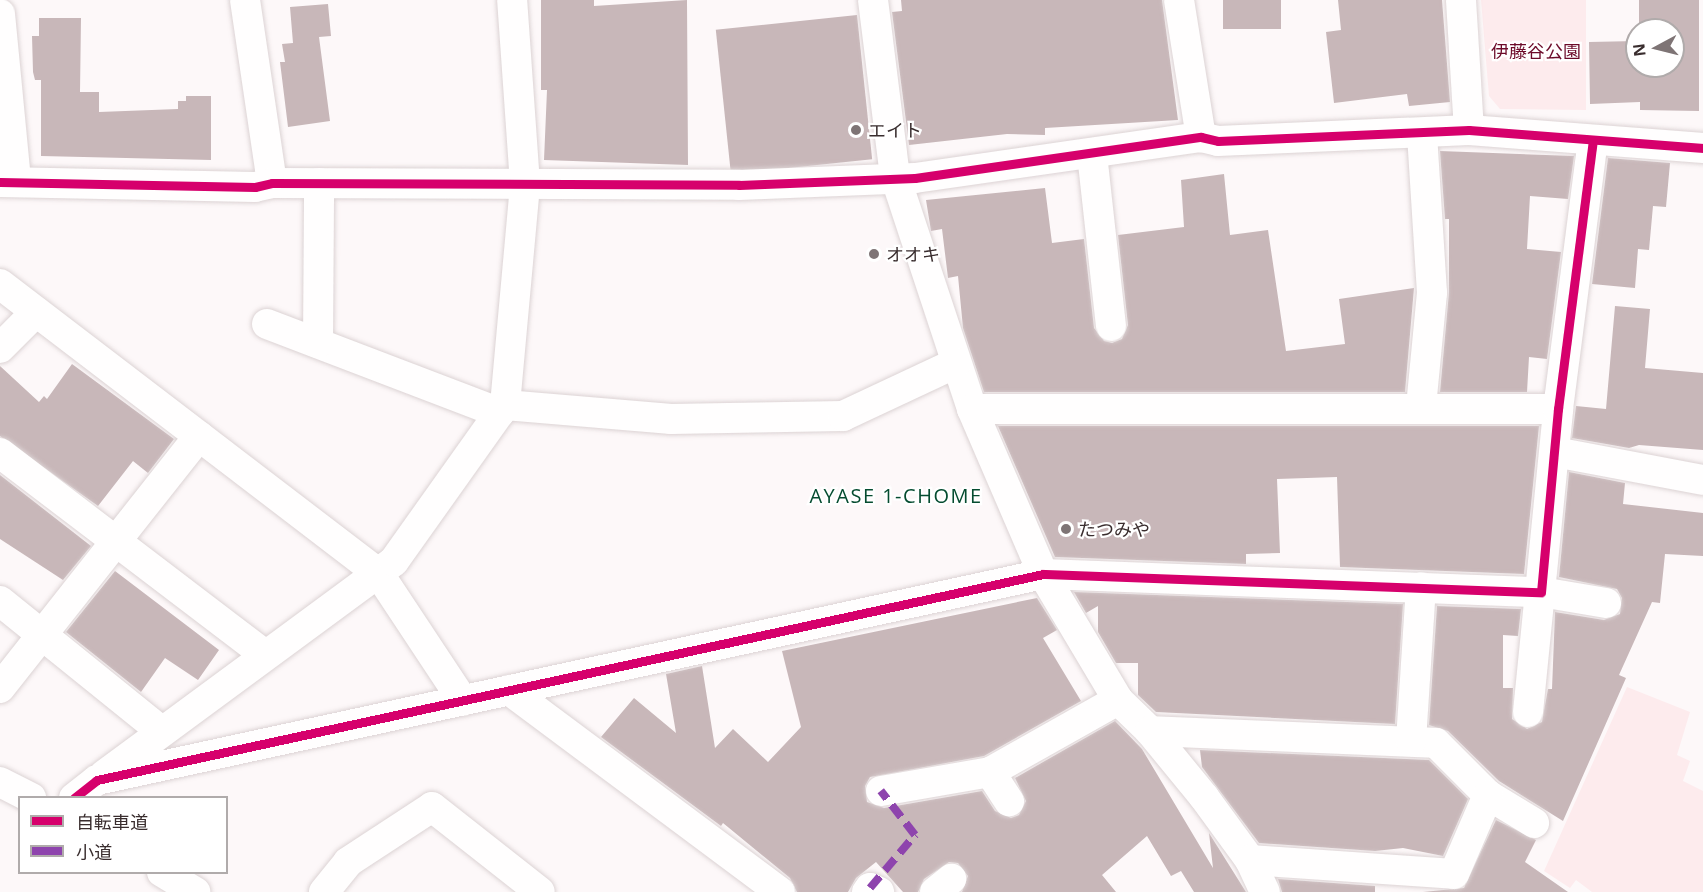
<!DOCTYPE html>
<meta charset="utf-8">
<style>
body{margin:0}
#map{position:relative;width:1703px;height:892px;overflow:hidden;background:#fdf8f9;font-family:"Open Sans","Noto Sans JP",sans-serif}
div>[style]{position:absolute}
.green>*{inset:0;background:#fdebed}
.building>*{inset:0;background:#c8b7b9;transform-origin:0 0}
.roads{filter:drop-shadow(0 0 2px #dcd3d4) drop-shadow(0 0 2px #dcd3d4)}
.minor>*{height:30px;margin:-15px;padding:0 15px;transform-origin:15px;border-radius:15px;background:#fffefe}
.quiet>*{height:8px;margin-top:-4px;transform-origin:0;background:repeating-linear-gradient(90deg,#8e44ad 0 15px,transparent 0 23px)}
.cycleway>*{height:9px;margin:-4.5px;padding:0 4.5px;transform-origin:4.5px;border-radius:4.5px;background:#d6006c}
.dots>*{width:16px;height:16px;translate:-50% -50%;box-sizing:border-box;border:3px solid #fff;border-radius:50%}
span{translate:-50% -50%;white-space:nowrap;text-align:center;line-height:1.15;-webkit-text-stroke:4.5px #fff;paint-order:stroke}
.park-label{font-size:18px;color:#6c0a29}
.poi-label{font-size:18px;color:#392d2e}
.left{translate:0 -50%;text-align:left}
.neighbourhood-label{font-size:20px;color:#054c30;letter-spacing:1.5px}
.legend{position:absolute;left:18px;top:796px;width:210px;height:78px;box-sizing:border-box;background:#fff;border:2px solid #b0abab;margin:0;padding:8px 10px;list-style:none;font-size:18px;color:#392d2e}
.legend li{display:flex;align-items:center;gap:12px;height:30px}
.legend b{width:30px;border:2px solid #b0abab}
.north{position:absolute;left:1625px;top:18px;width:60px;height:60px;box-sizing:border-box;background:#fff;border:2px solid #b0abab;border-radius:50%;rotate:263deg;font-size:16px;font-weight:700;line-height:24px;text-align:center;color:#392d2e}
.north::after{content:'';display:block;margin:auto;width:21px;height:27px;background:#7e7475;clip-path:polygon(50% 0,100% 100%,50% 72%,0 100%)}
</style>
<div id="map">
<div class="green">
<i style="clip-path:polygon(1481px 0,1586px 0,1586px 110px,1500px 109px,1489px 96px)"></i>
<i style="clip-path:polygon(1627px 687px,1690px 712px,1677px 755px,1690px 761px,1683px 781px,1703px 791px,1703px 892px,1592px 892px,1576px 880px,1570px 888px,1544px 871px)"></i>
</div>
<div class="building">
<i style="clip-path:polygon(541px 0,594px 0,594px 6px,687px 0,688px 165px,544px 160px,547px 90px,541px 90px)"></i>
<i style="clip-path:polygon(901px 0,1162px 0,1178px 120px,1045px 128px,1045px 135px,1007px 134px,909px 145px,892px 12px,902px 11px)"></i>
<i style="left:1223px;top:0;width:58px;height:29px"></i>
<i style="clip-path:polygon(1338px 0,1442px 0,1450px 102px,1409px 106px,1407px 94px,1334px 103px,1326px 32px,1341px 30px)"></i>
<i style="clip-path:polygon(1639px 0,1699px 0,1699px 111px,1640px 110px,1640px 102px,1590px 104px,1589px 42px,1637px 41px,1637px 66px,1673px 66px,1673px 30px,1639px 30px)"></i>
<i style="clip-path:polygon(328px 4px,331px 36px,319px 37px,330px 121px,288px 127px,280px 62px,285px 62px,282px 44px,293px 43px,290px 7px)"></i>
<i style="left:857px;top:15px;width:145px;height:142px;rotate:84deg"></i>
<i style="clip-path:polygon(39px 18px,81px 18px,80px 92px,99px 92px,99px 112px,178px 109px,178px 101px,186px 101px,186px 96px,211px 96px,211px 160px,41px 156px,41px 80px,35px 80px,33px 72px,32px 36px,39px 36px)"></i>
<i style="clip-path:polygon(1440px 151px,1574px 156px,1568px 199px,1530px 196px,1527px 249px,1561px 252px,1547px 359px,1529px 357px,1527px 392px,1440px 392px,1449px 292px,1449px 219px,1445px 219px)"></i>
<i style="clip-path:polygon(1608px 158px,1670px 163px,1666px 207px,1653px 206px,1649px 250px,1638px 249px,1635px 288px,1592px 284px)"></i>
<i style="clip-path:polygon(1224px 174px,1230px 235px,1268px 230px,1286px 351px,1345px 344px,1339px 299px,1414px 288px,1405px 392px,984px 392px,963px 328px,958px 276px,948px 278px,942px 229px,931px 231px,926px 200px,1045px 188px,1052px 243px,1084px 239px,1094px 328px,1104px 341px,1112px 343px,1122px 339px,1128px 325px,1118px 235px,1184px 227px,1181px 180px)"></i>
<i style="clip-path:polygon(1615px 306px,1650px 309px,1645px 368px,1703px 373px,1703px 450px,1639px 445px,1629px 448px,1572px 438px,1576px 406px,1606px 409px)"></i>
<i style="clip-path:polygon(72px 364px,174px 439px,148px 473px,133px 461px,98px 506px,0 436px,0 366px,39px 402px,44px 396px,47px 399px)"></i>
<i style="clip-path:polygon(998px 426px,1539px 426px,1524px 574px,1340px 567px,1337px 477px,1277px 479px,1280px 553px,1246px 554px,1246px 564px,1055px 557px)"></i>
<i style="clip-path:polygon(1569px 472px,1625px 483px,1623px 504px,1703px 513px,1703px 556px,1665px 554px,1660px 603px,1652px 602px,1619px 675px,1626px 678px,1563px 821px,1499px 781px,1448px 731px,1429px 725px,1437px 606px,1521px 609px,1518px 636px,1503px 635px,1503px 688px,1513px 688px,1512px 719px,1527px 729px,1542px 722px,1548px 689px,1552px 689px,1555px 612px,1604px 620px,1620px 614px,1622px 598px,1617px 589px,1559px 577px)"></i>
<i style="clip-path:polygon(0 475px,91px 546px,63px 580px,0 539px)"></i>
<i style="clip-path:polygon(115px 571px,219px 650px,198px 680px,165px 658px,141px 692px,66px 632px)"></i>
<i style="clip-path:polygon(1074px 592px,1403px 604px,1395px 724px,1156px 712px,1138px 695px,1138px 663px,1116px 663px,1098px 632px,1098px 606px,1086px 613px)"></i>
<i style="clip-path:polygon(1037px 598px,1057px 630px,1043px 638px,1081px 701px,984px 756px,870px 777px,865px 786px,867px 802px,884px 808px,982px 791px,995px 811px,1011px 818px,1019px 815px,1026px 801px,1015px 778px,1115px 721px,1142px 749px,1213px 868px,1209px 833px,1246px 892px,1194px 892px,1181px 871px,1171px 876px,1147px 836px,1102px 875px,1116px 892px,962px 892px,968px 876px,958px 863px,949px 862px,924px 879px,918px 892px,903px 892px,876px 862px,856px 878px,848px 892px,797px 892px,790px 878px,723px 823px,721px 826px,601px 737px,634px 698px,676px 733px,666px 674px,702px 666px,715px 748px,733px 729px,768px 762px,801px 727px,782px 651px)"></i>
<i style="clip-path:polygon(1200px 750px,1429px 760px,1468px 799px,1443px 856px,1403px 848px,1375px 851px,1259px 843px,1202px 767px)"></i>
<i style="clip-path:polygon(1496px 820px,1536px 840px,1525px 862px,1568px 892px,1423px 892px,1464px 888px)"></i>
<i style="clip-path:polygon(1278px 879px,1375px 886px,1375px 892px,1282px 892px)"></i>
</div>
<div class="roads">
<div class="minor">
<i style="left:245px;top:0;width:185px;rotate:81.6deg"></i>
<i style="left:873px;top:0;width:177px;rotate:82.9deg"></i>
<i style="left:895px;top:176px;width:245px;rotate:71.7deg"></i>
<i style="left:972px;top:409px;width:180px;rotate:66.7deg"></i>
<i style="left:1043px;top:574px;width:147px;rotate:59.2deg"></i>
<i style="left:1118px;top:700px;width:45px;rotate:44.1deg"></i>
<i style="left:1150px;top:731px;width:85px;rotate:50.7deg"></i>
<i style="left:1204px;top:797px;width:78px;rotate:53.9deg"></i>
<i style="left:1250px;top:860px;width:35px;rotate:65deg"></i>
<i style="left:1179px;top:0;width:139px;rotate:80.9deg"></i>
<i style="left:1461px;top:0;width:130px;rotate:86.5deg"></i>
<i style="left:0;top:14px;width:168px;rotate:84.5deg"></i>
<i style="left:1092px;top:154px;width:173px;rotate:83.7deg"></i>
<i style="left:0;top:182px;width:255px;rotate:1.1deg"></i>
<i style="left:255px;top:187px;width:17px;rotate:-13deg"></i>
<i style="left:272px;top:183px;width:467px;rotate:0.2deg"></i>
<i style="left:739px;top:185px;width:176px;rotate:-2.3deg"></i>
<i style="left:915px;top:178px;width:289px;rotate:-8.2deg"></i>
<i style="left:1201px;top:137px;width:17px;rotate:13deg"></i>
<i style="left:1218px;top:141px;width:251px;rotate:-2.5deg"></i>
<i style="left:1469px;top:130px;width:235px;rotate:4.4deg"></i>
<i style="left:0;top:284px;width:477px;rotate:37.4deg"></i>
<i style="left:379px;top:574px;width:152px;rotate:56.5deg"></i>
<i style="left:267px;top:324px;width:249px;rotate:20.9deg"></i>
<i style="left:318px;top:343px;width:160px;rotate:-89.6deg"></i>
<i style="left:0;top:348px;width:51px;rotate:-45deg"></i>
<i style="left:505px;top:405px;width:167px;rotate:4.8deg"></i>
<i style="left:671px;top:419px;width:172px;rotate:-1deg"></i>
<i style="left:843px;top:416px;width:125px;rotate:-25.1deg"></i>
<i style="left:1421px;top:407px;width:115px;rotate:-84.5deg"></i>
<i style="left:1432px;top:293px;width:160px;rotate:-93.6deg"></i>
<i style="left:972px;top:409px;width:586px"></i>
<i style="left:1555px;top:452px;width:151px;rotate:10.7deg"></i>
<i style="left:0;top:453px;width:332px;rotate:37.3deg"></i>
<i style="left:0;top:601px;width:207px;rotate:38.9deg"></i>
<i style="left:0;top:688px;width:321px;rotate:-51.7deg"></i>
<i style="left:509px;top:690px;width:338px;rotate:36.7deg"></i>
<i style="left:1528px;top:712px;width:304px;rotate:-84.3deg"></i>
<i style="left:1558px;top:409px;width:271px;rotate:-82.6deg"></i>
<i style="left:1150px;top:731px;width:286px;rotate:2.4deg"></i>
<i style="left:1436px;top:743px;width:74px;rotate:45deg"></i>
<i style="left:1488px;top:795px;width:54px;rotate:31.3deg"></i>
<i style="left:1411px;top:741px;width:154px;rotate:-86.3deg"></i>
<i style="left:990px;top:772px;width:35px;rotate:57deg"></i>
<i style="left:104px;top:775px;width:360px;rotate:-36.4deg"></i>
<i style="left:394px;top:561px;width:191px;rotate:-54.6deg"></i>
<i style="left:505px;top:405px;width:222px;rotate:-84.8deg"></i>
<i style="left:525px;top:184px;width:184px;rotate:-94deg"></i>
<i style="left:0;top:782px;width:35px;rotate:27deg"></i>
<i style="left:881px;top:791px;width:111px;rotate:-9.9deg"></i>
<i style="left:990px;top:772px;width:147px;rotate:-29.4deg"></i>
<i style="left:74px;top:798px;width:29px;rotate:-38deg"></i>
<i style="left:97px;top:780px;width:968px;rotate:-12.28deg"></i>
<i style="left:1043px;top:574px;width:498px;rotate:2.1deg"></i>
<i style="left:1541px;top:592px;width:66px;rotate:9.6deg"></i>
<i style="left:1250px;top:860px;width:204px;rotate:3.9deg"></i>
<i style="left:1454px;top:874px;width:86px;rotate:-66.7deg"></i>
<i style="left:162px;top:872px;width:39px;rotate:31deg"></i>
<i style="left:324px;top:892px;width:38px;rotate:-51deg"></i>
<i style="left:348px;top:862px;width:100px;rotate:-33.2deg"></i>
<i style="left:432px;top:807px;width:137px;rotate:38.2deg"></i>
<i style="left:867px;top:892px;width:5px;rotate:-53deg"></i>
<i style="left:870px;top:888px;width:10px;rotate:24deg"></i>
<i style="left:935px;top:892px;width:21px;rotate:-39deg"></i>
</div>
</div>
<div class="quiet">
<i style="left:870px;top:888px;width:70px;rotate:-49.7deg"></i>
<i style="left:915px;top:835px;width:56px;rotate:-127.7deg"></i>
</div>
<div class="cycleway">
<i style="left:0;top:182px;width:255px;rotate:1.1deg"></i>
<i style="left:255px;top:187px;width:17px;rotate:-13deg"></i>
<i style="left:272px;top:183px;width:467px;rotate:0.2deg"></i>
<i style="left:739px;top:185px;width:176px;rotate:-2.3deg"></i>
<i style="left:915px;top:178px;width:289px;rotate:-8.2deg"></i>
<i style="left:1201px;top:137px;width:17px;rotate:13deg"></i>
<i style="left:1218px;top:141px;width:251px;rotate:-2.5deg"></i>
<i style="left:1469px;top:130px;width:235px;rotate:4.4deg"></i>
<i style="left:74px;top:798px;width:29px;rotate:-38deg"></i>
<i style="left:97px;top:780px;width:968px;rotate:-12.28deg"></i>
<i style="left:1043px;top:574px;width:498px;rotate:2.1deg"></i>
<i style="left:1541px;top:592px;width:184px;rotate:-84.7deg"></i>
<i style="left:1558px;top:409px;width:271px;rotate:-82.6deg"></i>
</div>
<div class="dots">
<i style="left:856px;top:130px;background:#7e7475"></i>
<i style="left:874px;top:254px;background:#7e7475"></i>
<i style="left:1066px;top:529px;background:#7e7475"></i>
</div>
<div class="park-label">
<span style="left:1536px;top:51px">伊藤谷公園</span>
</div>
<div class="poi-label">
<span class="left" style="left:868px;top:130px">エイト</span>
<span class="left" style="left:886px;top:254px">オオキ</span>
<span class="left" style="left:1078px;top:529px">たつみや</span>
</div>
<div class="neighbourhood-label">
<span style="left:896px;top:495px">AYASE 1-CHOME</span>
</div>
<ul class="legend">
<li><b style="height:8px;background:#d6006c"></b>自転車道</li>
<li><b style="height:8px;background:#8e44ad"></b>小道</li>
</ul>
<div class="north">N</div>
</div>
